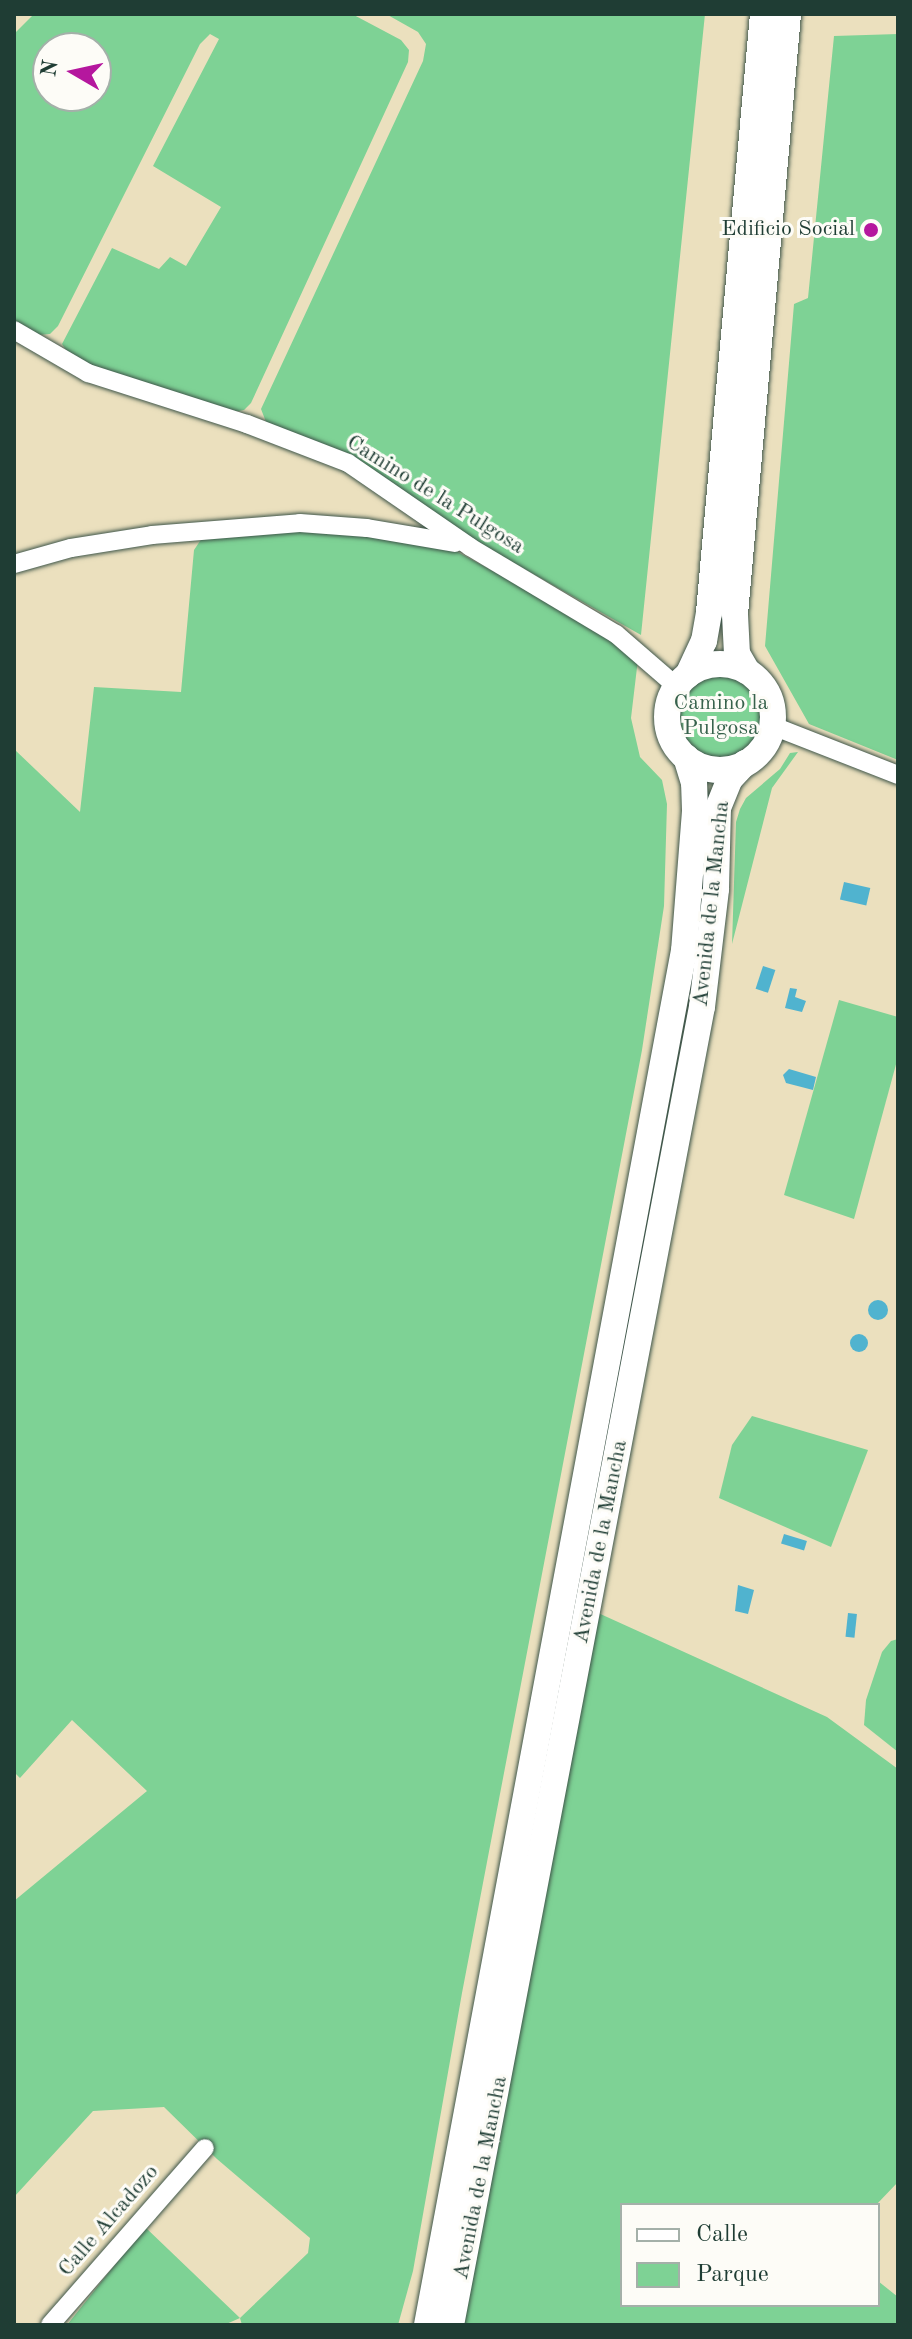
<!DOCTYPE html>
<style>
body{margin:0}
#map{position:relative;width:912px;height:2339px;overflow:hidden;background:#ebe0be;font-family:"Old Standard TT",serif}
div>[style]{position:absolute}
.green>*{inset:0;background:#7ed295}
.round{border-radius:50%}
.water>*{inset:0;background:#50b3cf;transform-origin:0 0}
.roads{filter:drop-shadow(0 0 2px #3e5549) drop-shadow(0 0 2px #3e5549)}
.minor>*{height:18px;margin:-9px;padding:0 9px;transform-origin:9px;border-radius:9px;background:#fff}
.primary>*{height:26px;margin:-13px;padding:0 13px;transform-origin:13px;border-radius:13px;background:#fff}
.primary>.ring{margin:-13px;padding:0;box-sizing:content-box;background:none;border:26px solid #fff;border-radius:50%}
.dots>*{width:22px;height:22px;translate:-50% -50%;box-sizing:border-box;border:4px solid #fdfcf7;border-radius:50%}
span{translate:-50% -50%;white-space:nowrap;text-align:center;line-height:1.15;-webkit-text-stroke:6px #fdfcf7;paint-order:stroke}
.poi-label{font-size:22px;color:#1f3d34}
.right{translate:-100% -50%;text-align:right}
.street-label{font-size:22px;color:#1f3d34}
.park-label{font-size:22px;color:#37624c}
.frame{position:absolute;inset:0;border:16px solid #1f3d34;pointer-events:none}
.legend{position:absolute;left:620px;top:2203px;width:260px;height:104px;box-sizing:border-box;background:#fdfcf7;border:2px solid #a4b0a9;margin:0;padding:10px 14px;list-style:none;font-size:24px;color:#1f3d34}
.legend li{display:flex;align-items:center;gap:16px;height:40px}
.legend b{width:40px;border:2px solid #a4b0a9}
.north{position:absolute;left:32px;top:32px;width:80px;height:80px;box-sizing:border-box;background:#fdfcf7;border:2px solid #a4b0a9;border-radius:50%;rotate:279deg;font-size:22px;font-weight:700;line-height:32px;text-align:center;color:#1f3d34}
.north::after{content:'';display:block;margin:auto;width:28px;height:36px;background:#b5179e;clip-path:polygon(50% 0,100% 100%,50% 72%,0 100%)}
</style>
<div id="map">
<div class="green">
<i style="clip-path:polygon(evenodd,34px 14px,352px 14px,401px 40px,409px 50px,408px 62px,321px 251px,251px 403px,244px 410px,228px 413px,88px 364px,68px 353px,62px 344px,112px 248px,159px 269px,170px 257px,186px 266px,221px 207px,153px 166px,219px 39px,210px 34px,200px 44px,58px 326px,50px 334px,38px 335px,14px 321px,14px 34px,34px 14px,48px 48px,96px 48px,96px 96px,48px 96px,48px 48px)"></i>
<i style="clip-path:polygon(386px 14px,705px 14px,641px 635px,266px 422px,261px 409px,423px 61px,426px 44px,418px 32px)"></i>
<i style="clip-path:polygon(898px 34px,898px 760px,809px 724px,765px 646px,794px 304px,808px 298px,834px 36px)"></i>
<i style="clip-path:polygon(336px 527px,454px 550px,594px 626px,638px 659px,631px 718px,640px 757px,662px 780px,667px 804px,664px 906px,642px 1050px,462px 1993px,413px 2271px,398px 2325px,242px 2325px,240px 2318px,224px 2325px,67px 2325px,145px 2227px,240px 2318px,308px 2253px,310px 2238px,217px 2159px,164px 2107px,93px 2111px,14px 2197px,14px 1901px,147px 1791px,72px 1720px,20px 1778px,14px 1772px,14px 749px,80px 812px,94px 687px,181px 692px,194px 550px,206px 532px)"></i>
<i class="round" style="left:679px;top:674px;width:84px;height:84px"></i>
<i style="clip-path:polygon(798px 752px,772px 788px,732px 944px,736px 822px,740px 809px,746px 798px,780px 769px,790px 753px)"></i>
<i style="clip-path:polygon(839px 1000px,898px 1017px,898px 1057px,854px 1219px,784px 1195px)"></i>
<i style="clip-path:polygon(752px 1416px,868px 1450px,831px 1547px,719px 1498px,732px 1445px)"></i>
<i style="clip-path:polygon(596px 1612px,827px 1717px,898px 1769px,898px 2182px,876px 2205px,622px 2205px,622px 2305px,878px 2305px,878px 2281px,898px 2297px,898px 2325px,459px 2325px)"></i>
<i style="clip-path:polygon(898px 1639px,898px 1752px,864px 1725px,866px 1700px,882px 1652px,891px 1641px)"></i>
</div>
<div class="water">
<i style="left:844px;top:882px;width:27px;height:18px;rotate:13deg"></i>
<i style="left:763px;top:966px;width:13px;height:24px;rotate:18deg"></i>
<i style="clip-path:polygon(790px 988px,797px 989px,795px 997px,806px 1001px,802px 1012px,785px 1008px)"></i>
<i style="clip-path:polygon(789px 1069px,816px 1077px,813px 1090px,786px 1083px,783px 1075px)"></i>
<i class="round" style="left:868px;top:1300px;width:20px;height:20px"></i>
<i class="round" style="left:850px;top:1334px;width:18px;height:18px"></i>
<i style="left:784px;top:1534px;width:24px;height:10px;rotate:17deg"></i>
<i style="clip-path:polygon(738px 1585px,754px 1590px,748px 1614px,735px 1611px)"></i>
<i style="left:848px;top:1613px;width:9px;height:24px;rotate:6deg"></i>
</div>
<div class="roads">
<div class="minor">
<i style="left:14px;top:330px;width:86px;rotate:30.2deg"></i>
<i style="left:88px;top:373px;width:167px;rotate:17.8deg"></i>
<i style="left:247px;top:424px;width:108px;rotate:21.1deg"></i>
<i style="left:348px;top:463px;width:148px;rotate:34.5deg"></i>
<i style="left:470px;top:547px;width:170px;rotate:30.8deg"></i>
<i style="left:616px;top:634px;width:79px;rotate:40.9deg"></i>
<i style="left:14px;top:564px;width:59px;rotate:-15.7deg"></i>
<i style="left:71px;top:548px;width:82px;rotate:-9.1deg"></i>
<i style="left:152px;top:535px;width:148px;rotate:-4.6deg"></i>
<i style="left:300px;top:523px;width:67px;rotate:4.3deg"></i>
<i style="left:367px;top:528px;width:89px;rotate:9.7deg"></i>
<i style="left:773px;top:726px;width:134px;rotate:21.4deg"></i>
<i style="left:50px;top:2325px;width:235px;rotate:-48.8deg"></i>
</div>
<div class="primary">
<i class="ring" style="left:667px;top:664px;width:80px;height:80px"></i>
<i style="left:747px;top:671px;width:20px;rotate:-120deg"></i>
<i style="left:737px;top:654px;width:40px;rotate:-92.9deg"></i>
<i style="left:735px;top:614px;width:602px;rotate:-84.95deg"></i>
<i style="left:688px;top:675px;width:38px;rotate:-65deg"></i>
<i style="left:704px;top:641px;width:29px;rotate:-80deg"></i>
<i style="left:709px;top:612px;width:600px;rotate:-84.84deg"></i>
<i style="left:427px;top:2325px;width:1398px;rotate:-79.41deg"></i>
<i style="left:684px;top:951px;width:141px;rotate:-85.5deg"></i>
<i style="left:695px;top:810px;width:27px;rotate:-92deg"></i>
<i style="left:694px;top:783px;width:27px;rotate:-107deg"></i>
<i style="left:451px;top:2325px;width:1342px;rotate:-79.22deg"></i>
<i style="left:702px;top:1007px;width:119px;rotate:-83.2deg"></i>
<i style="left:716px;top:889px;width:81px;rotate:-88.6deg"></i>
<i style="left:718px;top:808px;width:31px;rotate:-68deg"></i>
<i style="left:730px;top:779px;width:22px;rotate:-47deg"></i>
</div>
</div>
<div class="dots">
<i style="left:871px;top:230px;background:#b5179e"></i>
</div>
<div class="poi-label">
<span class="right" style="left:855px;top:230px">Edificio Social</span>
</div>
<div class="street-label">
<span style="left:435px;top:495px;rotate:32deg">Camino de la Pulgosa</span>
<span style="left:712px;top:904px;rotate:-84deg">Avenida de la Mancha</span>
<span style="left:601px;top:1542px;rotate:-79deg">Avenida de la Mancha</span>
<span style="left:481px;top:2178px;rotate:-79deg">Avenida de la Mancha</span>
<span style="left:109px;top:2221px;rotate:-49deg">Calle Alcadozo</span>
</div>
<div class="park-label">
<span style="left:721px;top:716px">Camino la<br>Pulgosa</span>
</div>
<div class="frame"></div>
<ul class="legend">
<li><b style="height:10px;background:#fff"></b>Calle</li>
<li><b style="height:22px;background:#7ed295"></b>Parque</li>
</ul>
<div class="north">N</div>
</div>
